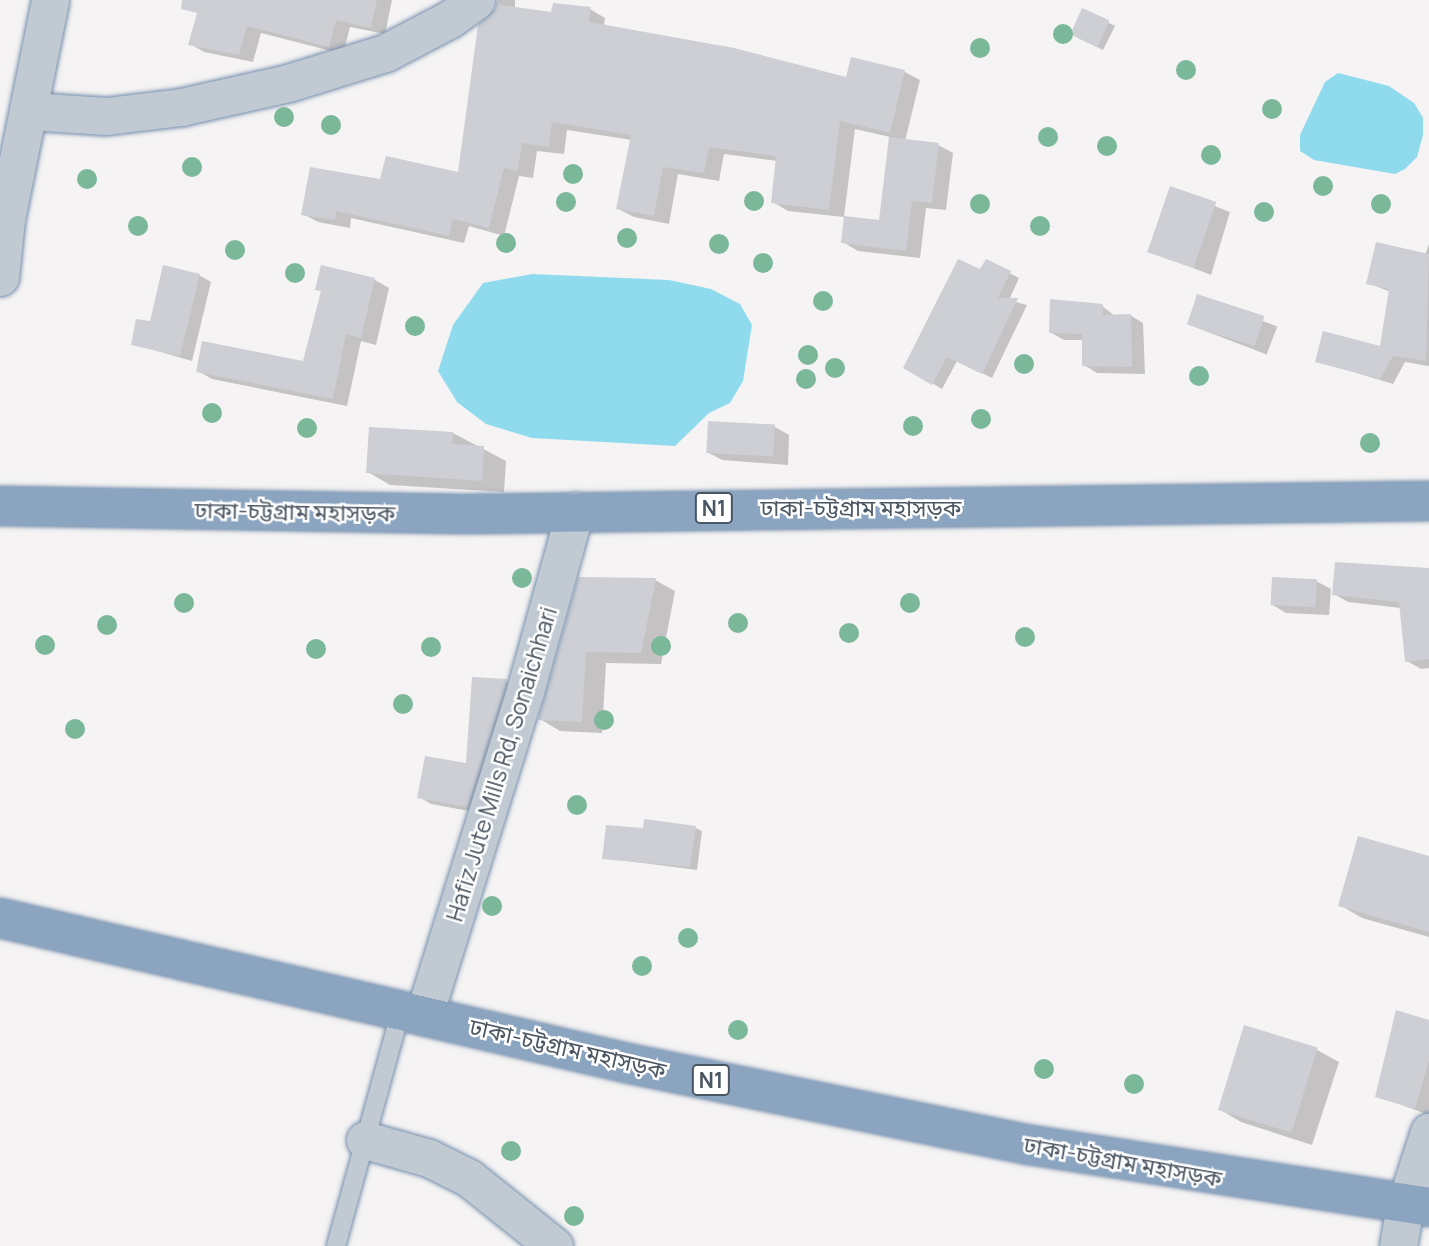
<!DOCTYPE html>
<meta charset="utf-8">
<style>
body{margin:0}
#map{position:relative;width:1429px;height:1246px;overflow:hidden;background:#f5f3f3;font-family:Manrope,"Noto Sans Bengali",sans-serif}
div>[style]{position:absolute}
.water>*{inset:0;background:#90daee}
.shadow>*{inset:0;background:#0003;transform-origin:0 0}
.building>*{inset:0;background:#cdcfd5;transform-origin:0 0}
.roads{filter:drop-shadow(0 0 2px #7690ad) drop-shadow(0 0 2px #7690ad)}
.lane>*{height:18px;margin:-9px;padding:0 9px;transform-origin:9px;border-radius:9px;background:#c1cad2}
.street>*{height:37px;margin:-18.5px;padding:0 18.5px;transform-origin:18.5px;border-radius:18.5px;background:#c1cad2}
.highway>*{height:38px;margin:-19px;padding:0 19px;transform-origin:19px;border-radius:19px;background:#8ba5c1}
.trees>*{width:20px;height:20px;margin:-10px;border-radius:50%;background:#7bb799}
span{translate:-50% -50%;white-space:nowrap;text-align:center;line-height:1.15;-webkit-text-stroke:5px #fff;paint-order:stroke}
.shield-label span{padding:2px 5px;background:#fff;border:2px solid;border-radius:5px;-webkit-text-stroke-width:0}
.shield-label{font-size:21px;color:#4a5661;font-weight:700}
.street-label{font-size:23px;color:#4a5661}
</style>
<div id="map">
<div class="water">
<i style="clip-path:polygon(1338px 73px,1389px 86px,1414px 103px,1423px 118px,1423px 135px,1417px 157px,1405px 169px,1395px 174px,1314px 160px,1300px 151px,1300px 135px,1325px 82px)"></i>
<i style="clip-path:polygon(532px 274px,669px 280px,711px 289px,740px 304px,752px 325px,743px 381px,730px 403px,709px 413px,675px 446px,532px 438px,486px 424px,457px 402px,438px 371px,453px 325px,483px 283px)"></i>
</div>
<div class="shadow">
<i style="clip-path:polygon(202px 0,392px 0,385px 34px,350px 27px,343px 54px,261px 33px,253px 62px,204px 52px,190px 44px)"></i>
<i style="clip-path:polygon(498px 0,515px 0,515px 9px,553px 14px,590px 9px,605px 18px,604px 26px,847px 79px,852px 59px,905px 72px,920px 80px,905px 141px,938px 145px,953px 153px,946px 210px,926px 208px,920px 258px,858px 251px,843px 242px,880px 222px,890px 137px,855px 129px,844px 217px,788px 211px,773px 202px,777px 161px,724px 154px,719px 181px,678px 174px,669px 224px,634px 217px,618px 209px,632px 140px,567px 130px,564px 154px,537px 151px,533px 178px,519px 176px,504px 236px,469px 226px,464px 243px,351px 218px,350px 228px,318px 222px,303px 214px,381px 181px,460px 174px)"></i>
<i style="clip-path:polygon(1083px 10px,1115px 26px,1103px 50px,1078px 38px)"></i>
<i style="clip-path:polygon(1171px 189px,1230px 212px,1211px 275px,1152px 252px)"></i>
<i style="clip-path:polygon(1429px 244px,1429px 366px,1405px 362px,1393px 384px,1317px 361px,1382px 348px,1391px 292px,1368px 283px,1425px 255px)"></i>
<i style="clip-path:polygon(987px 261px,1019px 278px,1009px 300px,1027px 305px,992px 378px,957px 361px,942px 389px,905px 367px)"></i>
<i style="clip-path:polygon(322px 267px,375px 280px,389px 288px,376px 345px,361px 341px,347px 406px,212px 379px,198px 371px,304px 363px,322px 292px,317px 289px)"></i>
<i style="clip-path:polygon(199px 275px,211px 282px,192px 361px,133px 344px)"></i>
<i style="left:1198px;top:296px;width:85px;height:30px;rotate:21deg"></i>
<i style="clip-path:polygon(1102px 306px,1115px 316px,1130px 315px,1143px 323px,1145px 374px,1097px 373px,1084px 365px,1084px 340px,1064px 340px,1050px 332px)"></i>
<i style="clip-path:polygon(775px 427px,789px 435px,788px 465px,722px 460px,707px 452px)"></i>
<i style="clip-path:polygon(453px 433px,506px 461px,504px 492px,390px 485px,368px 472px)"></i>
<i style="clip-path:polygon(1429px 570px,1429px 668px,1421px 669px,1407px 661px,1401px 608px,1348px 602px,1334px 594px)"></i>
<i style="clip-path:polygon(580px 579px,655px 580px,675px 591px,661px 664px,606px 663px,602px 733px,560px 731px,540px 719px)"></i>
<i style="clip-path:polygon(1316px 581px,1331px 589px,1329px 615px,1286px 613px,1271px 604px)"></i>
<i style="clip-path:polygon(506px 681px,519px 688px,480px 813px,431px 804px,419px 797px,467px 765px)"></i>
<i style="clip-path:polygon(696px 828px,702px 831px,697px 870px,604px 858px,644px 830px)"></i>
<i style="clip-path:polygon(1429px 857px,1429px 937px,1362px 918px,1340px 905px)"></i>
<i style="clip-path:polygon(1429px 1021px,1429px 1115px,1377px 1096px)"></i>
<i style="clip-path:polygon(1246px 1027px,1317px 1050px,1339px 1062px,1312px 1145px,1241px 1122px,1219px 1109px)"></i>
</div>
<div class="building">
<i style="clip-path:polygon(182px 0,377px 0,371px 28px,336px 20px,329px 47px,247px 26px,239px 55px,188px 45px,197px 13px,181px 9px)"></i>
<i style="clip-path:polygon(497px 0,501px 5px,551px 12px,553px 3px,591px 7px,589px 22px,734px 48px,846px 77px,851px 57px,905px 70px,890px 133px,840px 121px,829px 210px,771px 203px,776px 156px,709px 147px,704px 173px,663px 167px,654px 216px,616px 209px,631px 135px,552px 122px,549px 147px,522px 143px,518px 171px,504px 168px,489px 228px,453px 219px,449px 236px,336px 211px,335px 220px,301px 215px,310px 167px,380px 179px,386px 156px,458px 172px,478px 25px,495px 9px)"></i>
<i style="left:1082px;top:8px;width:30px;height:29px;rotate:24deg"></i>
<i style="clip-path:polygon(889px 137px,939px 143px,932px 203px,912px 201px,906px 251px,841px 243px,844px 216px,879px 220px)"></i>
<i style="left:1170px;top:186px;width:49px;height:70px;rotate:19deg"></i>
<i style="clip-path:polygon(1376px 242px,1429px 254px,1426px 361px,1393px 356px,1380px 379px,1315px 362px,1323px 331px,1380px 346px,1389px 289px,1366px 284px)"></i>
<i style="clip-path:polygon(958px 259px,980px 269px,986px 259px,1011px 271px,998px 298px,1018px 298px,982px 374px,947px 357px,932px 385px,903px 368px)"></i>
<i style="clip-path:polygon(163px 265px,200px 274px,180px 356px,131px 345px,136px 319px,150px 321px)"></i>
<i style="clip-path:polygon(321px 265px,375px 278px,361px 338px,346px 334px,333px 399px,196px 372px,202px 341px,303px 361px,321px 291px,315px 290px)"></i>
<i style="left:1197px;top:294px;width:71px;height:32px;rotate:18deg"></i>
<i style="clip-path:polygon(1050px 299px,1103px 304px,1103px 315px,1131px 314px,1132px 367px,1082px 366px,1082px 334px,1049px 333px)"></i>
<i style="left:708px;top:421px;width:67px;height:32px;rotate:3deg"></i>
<i style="clip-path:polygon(369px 427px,453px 432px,452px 444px,484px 446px,482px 481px,366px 473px)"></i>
<i style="clip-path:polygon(1335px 562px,1429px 568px,1429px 659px,1405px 662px,1399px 602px,1332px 595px)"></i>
<i style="clip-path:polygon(578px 577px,656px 578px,641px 653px,586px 652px,582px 722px,538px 720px)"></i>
<i style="left:1272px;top:577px;width:45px;height:28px;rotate:3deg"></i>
<i style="clip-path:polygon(472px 677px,507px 679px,467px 807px,417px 798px,425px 756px,466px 763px)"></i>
<i style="clip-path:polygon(644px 819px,696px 826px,690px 867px,602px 859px,606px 825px,643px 828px)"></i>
<i style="clip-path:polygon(1358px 836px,1429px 856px,1429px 932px,1338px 906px)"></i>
<i style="clip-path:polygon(1396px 1010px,1429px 1020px,1429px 1060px,1415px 1109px,1375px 1097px)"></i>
<i style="left:1244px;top:1025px;width:77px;height:89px;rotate:17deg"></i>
</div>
<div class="roads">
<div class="lane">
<i style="left:336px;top:1246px;width:245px;rotate:-74.6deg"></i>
</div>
<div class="street">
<i style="left:28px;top:111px;width:78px;rotate:3.7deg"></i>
<i style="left:106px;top:116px;width:76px;rotate:-6.8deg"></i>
<i style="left:181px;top:107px;width:110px;rotate:-12.6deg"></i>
<i style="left:288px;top:83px;width:102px;rotate:-17.2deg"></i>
<i style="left:385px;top:53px;width:73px;rotate:-27.6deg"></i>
<i style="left:450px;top:19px;width:32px;rotate:-36deg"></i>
<i style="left:0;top:277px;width:58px;rotate:-84.1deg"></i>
<i style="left:6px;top:219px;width:223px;rotate:-78.6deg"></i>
<i style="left:424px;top:1015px;width:339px;rotate:-72.7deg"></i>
<i style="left:525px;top:691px;width:187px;rotate:-74.5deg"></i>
<i style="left:365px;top:1140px;width:66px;rotate:15.7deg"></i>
<i style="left:429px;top:1158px;width:45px;rotate:26.6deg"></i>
<i style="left:469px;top:1178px;width:109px;rotate:38.7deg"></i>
<i style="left:1398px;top:1246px;width:41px;rotate:-80.1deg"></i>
<i style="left:1405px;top:1206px;width:78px;rotate:-72deg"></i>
</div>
<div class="highway">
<i style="left:0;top:506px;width:464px;rotate:1deg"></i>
<i style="left:464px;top:514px;width:965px;rotate:-0.77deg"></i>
<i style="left:0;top:918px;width:648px;rotate:13.03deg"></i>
<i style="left:631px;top:1064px;width:407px;rotate:11.5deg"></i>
<i style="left:1030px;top:1145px;width:404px;rotate:8.8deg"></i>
</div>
</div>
<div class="trees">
<i style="left:1063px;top:34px"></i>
<i style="left:980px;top:48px"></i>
<i style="left:1186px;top:70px"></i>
<i style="left:1272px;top:109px"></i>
<i style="left:284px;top:117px"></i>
<i style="left:331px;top:125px"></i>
<i style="left:1048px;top:137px"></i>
<i style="left:1107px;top:146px"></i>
<i style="left:1211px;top:155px"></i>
<i style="left:192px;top:167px"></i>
<i style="left:573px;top:174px"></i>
<i style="left:87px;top:179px"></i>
<i style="left:1323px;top:186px"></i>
<i style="left:754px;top:201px"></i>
<i style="left:566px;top:202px"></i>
<i style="left:980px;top:204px"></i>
<i style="left:1381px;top:204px"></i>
<i style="left:1264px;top:212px"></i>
<i style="left:138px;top:226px"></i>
<i style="left:1040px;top:226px"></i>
<i style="left:627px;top:238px"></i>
<i style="left:506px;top:243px"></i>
<i style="left:719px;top:244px"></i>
<i style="left:235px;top:250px"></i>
<i style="left:763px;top:263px"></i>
<i style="left:295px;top:273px"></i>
<i style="left:823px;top:301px"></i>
<i style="left:415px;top:326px"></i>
<i style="left:808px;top:355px"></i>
<i style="left:1024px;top:364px"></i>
<i style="left:835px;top:368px"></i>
<i style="left:1199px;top:376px"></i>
<i style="left:806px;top:379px"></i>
<i style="left:212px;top:413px"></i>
<i style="left:981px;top:419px"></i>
<i style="left:913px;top:426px"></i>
<i style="left:307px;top:428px"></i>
<i style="left:1370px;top:443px"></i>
<i style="left:522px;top:578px"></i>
<i style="left:184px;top:603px"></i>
<i style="left:910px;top:603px"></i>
<i style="left:738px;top:623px"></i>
<i style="left:107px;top:625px"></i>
<i style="left:849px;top:633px"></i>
<i style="left:1025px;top:637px"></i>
<i style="left:45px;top:645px"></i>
<i style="left:661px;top:646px"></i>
<i style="left:431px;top:647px"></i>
<i style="left:316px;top:649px"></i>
<i style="left:403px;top:704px"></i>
<i style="left:604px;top:720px"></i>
<i style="left:75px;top:729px"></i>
<i style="left:577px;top:805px"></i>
<i style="left:492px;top:906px"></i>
<i style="left:688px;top:938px"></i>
<i style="left:642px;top:966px"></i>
<i style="left:738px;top:1030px"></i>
<i style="left:1044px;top:1069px"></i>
<i style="left:1134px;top:1084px"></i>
<i style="left:511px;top:1151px"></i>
<i style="left:574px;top:1216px"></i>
</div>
<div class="shield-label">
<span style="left:714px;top:508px">N1</span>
<span style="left:711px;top:1080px">N1</span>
</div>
<div class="street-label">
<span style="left:861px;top:507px">ঢাকা-চট্টগ্রাম মহাসড়ক</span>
<span style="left:295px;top:511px;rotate:1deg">ঢাকা-চট্টগ্রাম মহাসড়ক</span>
<span style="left:501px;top:764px;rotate:-73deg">Hafiz Jute Mills Rd, Sonaichhari</span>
<span style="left:568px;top:1048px;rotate:13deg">ঢাকা-চট্টগ্রাম মহাসড়ক</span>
<span style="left:1123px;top:1161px;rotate:10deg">ঢাকা-চট্টগ্রাম মহাসড়ক</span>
</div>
</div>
